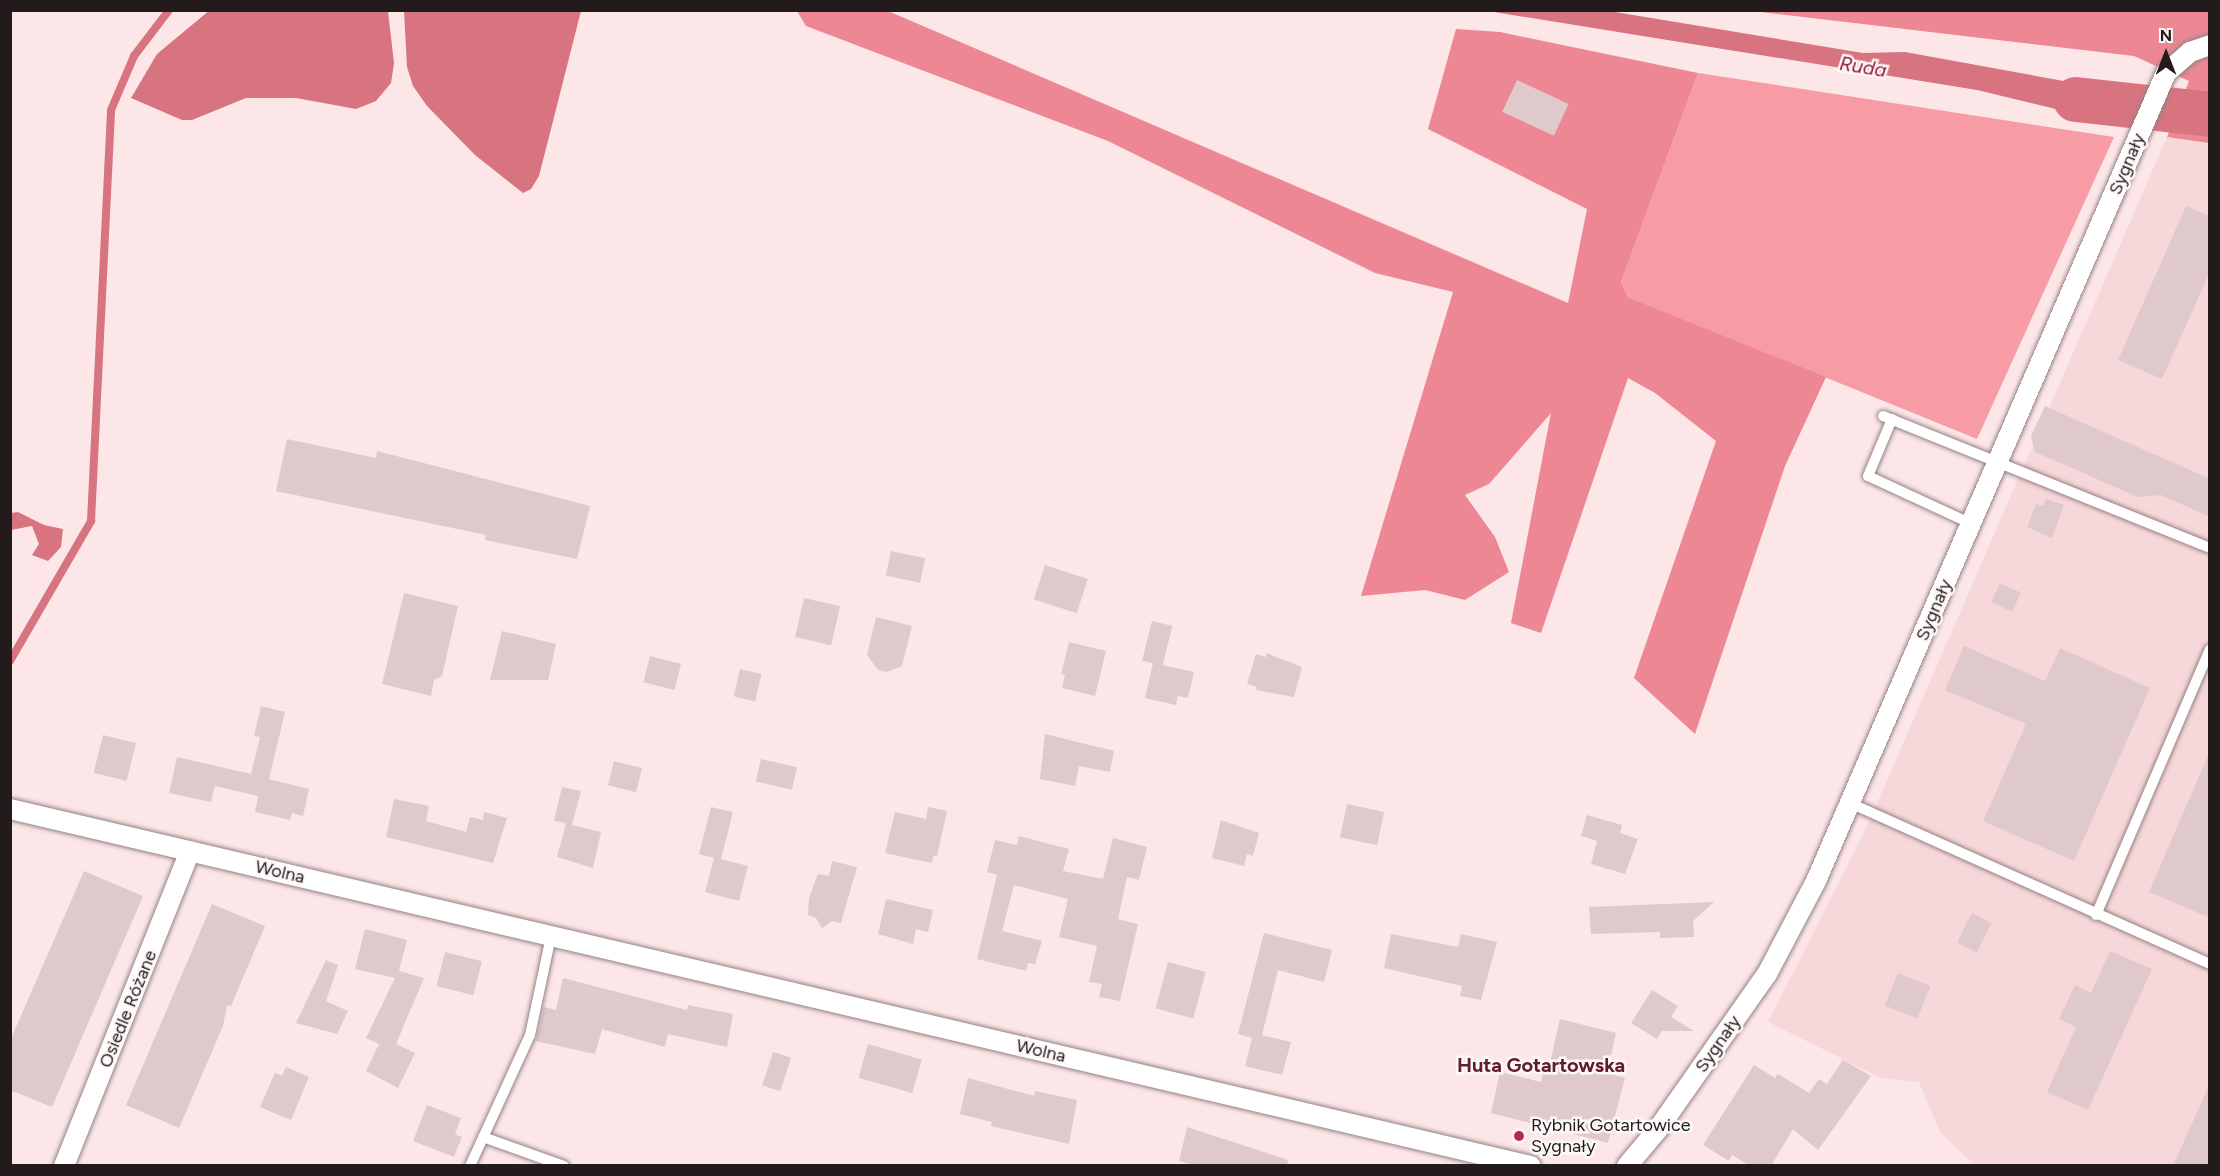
<!DOCTYPE html>
<meta charset="utf-8">
<style>
body{margin:0}
#map{position:relative;width:2220px;height:1176px;overflow:hidden;background:#fce6e7;font-family:Figtree,sans-serif}
div>[style]{position:absolute}
.built>*{inset:0;background:#f7d8da}
.green>*{inset:0;background:#f79ba5}
.forest>*{inset:0;background:#ec8793}
.water>*{inset:0;background:#d77480}
.stream>*{height:8px;margin:-4px;padding:0 4px;transform-origin:4px;border-radius:4px;background:#d77480}
.river>*{height:45px;margin:-22.5px;padding:0 22.5px;transform-origin:22.5px;border-radius:22.5px;background:#d77480}
.building>*{inset:0;background:#dfc9ca;transform-origin:0 0}
.roads{filter:drop-shadow(0 0 2px #958183) drop-shadow(0 0 2px #958183)}
.service>*{height:10px;margin:-5px;padding:0 5px;transform-origin:5px;border-radius:5px;background:#fff}
.minor>*{height:20px;margin:-10px;padding:0 10px;transform-origin:10px;border-radius:10px;background:#fff}
.dots>*{width:16px;height:16px;translate:-50% -50%;box-sizing:border-box;border:3px solid #fdf8f8;border-radius:50%}
span{translate:-50% -50%;white-space:nowrap;text-align:center;line-height:1.15;-webkit-text-stroke:5px #fdf8f8;paint-order:stroke}
.street-label{font-size:18px;color:#221a1b}
.poi-label{font-size:18px;color:#221a1b}
.left{translate:0 -50%;text-align:left}
.water-label{font-size:20px;color:#901737;font-style:italic}
.neighbourhood-label{font-size:20px;color:#621d2a;font-weight:700}
.frame{position:absolute;inset:0;border:12px solid #221a1b;pointer-events:none}
.north{position:absolute;left:2136px;top:24px;width:60px;height:60px;-webkit-text-stroke:4px #fdf8f8;paint-order:stroke;rotate:0deg;font-size:16px;font-weight:700;line-height:24px;text-align:center;color:#221a1b}
.north::after{content:'';display:block;margin:auto;width:21px;height:27px;background:#221a1b;clip-path:polygon(50% 0,100% 100%,50% 72%,0 100%)}
</style>
<div id="map">
<div class="built">
<i style="clip-path:polygon(2167px 137px,2209px 143px,2209px 1165px,1974px 1165px,1940px 1132px,1919px 1082px,1881px 1078px,1768px 1022px,1864px 833px)"></i>
</div>
<div class="green">
<i style="clip-path:polygon(1698px 73px,2114px 137px,1977px 439px,1628px 297px,1621px 282px)"></i>
</div>
<div class="forest">
<i style="clip-path:polygon(797px 11px,888px 11px,1568px 303px,1587px 209px,1428px 129px,1456px 29px,1500px 32px,1698px 73px,1621px 282px,1628px 297px,1826px 377px,1785px 466px,1695px 734px,1634px 678px,1716px 441px,1655px 393px,1628px 378px,1541px 633px,1511px 623px,1551px 413px,1489px 484px,1465px 495px,1495px 537px,1509px 572px,1465px 600px,1425px 590px,1361px 596px,1453px 292px,1375px 273px,1108px 141px,806px 26px)"></i>
<i style="clip-path:polygon(1753px 11px,2209px 11px,2209px 143px,2167px 137px,2189px 81px,2134px 56px)"></i>
</div>
<div class="water">
<i style="clip-path:polygon(210px 10px,388px 11px,394px 63px,391px 83px,376px 101px,356px 109px,296px 98px,246px 98px,192px 120px,182px 120px,131px 98px,157px 54px)"></i>
<i style="clip-path:polygon(404px 11px,581px 11px,539px 176px,531px 189px,523px 193px,475px 155px,427px 106px,413px 86px,407px 67px)"></i>
<i style="clip-path:polygon(1488px 11px,1609px 11px,1863px 53px,1905px 52px,2141px 95px,2127px 126px,1977px 90px)"></i>
<i style="clip-path:polygon(2171px 99px,2209px 102px,2209px 128px,2162px 119px)"></i>
<i style="clip-path:polygon(18px 512px,44px 525px,63px 529px,61px 547px,48px 561px,32px 555px,39px 544px,32px 526px,11px 530px,11px 513px)"></i>
</div>
<div class="stream">
<i style="left:10px;top:661px;width:162px;rotate:-59.9deg"></i>
<i style="left:91px;top:521px;width:411px;rotate:-87.2deg"></i>
<i style="left:111px;top:110px;width:59px;rotate:-66.9deg"></i>
<i style="left:134px;top:56px;width:58px;rotate:-52.7deg"></i>
</div>
<div class="river">
<i style="left:2075px;top:99px;width:136px;rotate:6.3deg"></i>
</div>
<div class="building">
<i style="left:1517px;top:80px;width:57px;height:35px;rotate:25deg"></i>
<i style="clip-path:polygon(2186px 206px,2210px 216px,2210px 272px,2162px 379px,2118px 360px)"></i>
<i style="clip-path:polygon(2045px 406px,2210px 479px,2210px 517px,2161px 495px,2138px 497px,2035px 452px,2031px 436px)"></i>
<i style="clip-path:polygon(287px 439px,376px 458px,377px 451px,590px 506px,577px 559px,485px 540px,486px 535px,276px 491px)"></i>
<i style="clip-path:polygon(2046px 499px,2064px 505px,2052px 538px,2027px 527px,2036px 504px,2043px 506px)"></i>
<i style="left:891px;top:551px;width:35px;height:25px;rotate:12deg"></i>
<i style="left:1045px;top:565px;width:45px;height:36px;rotate:18deg"></i>
<i style="left:2000px;top:583px;width:23px;height:21px;rotate:25deg"></i>
<i style="clip-path:polygon(404px 593px,458px 606px,442px 676px,434px 680px,431px 696px,382px 684px)"></i>
<i style="left:804px;top:598px;width:37px;height:40px;rotate:13deg"></i>
<i style="clip-path:polygon(876px 617px,912px 626px,902px 666px,886px 672px,878px 670px,867px 655px)"></i>
<i style="left:1152px;top:621px;width:21px;height:41px;rotate:14deg"></i>
<i style="clip-path:polygon(502px 631px,556px 644px,548px 680px,490px 680px)"></i>
<i style="clip-path:polygon(1069px 642px,1106px 651px,1095px 696px,1062px 688px,1065px 675px,1061px 674px)"></i>
<i style="clip-path:polygon(1964px 646px,2045px 681px,2060px 648px,2150px 688px,2074px 861px,1983px 821px,2026px 724px,1945px 690px)"></i>
<i style="clip-path:polygon(1266px 653px,1302px 667px,1294px 697px,1256px 690px,1257px 687px,1247px 684px,1256px 654px,1266px 657px)"></i>
<i style="left:650px;top:656px;width:32px;height:27px;rotate:14deg"></i>
<i style="clip-path:polygon(1153px 663px,1194px 672px,1188px 698px,1178px 696px,1176px 705px,1145px 698px)"></i>
<i style="left:740px;top:669px;width:22px;height:28px;rotate:13deg"></i>
<i style="clip-path:polygon(261px 706px,285px 712px,269px 779px,309px 789px,303px 816px,292px 813px,290px 820px,255px 812px,258px 796px,215px 786px,211px 802px,169px 793px,177px 757px,251px 774px,260px 737px,254px 736px)"></i>
<i style="clip-path:polygon(1045px 734px,1114px 751px,1110px 772px,1079px 766px,1075px 786px,1040px 779px)"></i>
<i style="left:103px;top:735px;width:34px;height:39px;rotate:14deg"></i>
<i style="clip-path:polygon(2210px 751px,2210px 918px,2149px 892px)"></i>
<i style="left:761px;top:759px;width:37px;height:23px;rotate:13deg"></i>
<i style="left:614px;top:761px;width:29px;height:25px;rotate:14deg"></i>
<i style="clip-path:polygon(562px 787px,581px 791px,572px 825px,601px 832px,593px 868px,557px 857px,566px 823px,554px 821px)"></i>
<i style="clip-path:polygon(394px 799px,429px 806px,426px 821px,466px 832px,470px 817px,483px 820px,484px 812px,507px 818px,493px 863px,386px 837px)"></i>
<i style="left:1347px;top:804px;width:38px;height:34px;rotate:12deg"></i>
<i style="clip-path:polygon(711px 807px,733px 812px,721px 859px,748px 866px,739px 901px,705px 892px,714px 858px,699px 854px)"></i>
<i style="clip-path:polygon(928px 807px,947px 811px,937px 856px,933px 856px,932px 863px,885px 853px,895px 812px,926px 819px)"></i>
<i style="clip-path:polygon(1587px 815px,1622px 825px,1620px 833px,1638px 839px,1625px 874px,1591px 864px,1597px 841px,1581px 836px)"></i>
<i style="clip-path:polygon(1221px 820px,1259px 833px,1253px 856px,1247px 854px,1244px 866px,1212px 858px)"></i>
<i style="clip-path:polygon(1019px 836px,1069px 849px,1063px 871px,1103px 879px,1113px 838px,1147px 847px,1139px 880px,1127px 877px,1118px 919px,1138px 924px,1120px 1001px,1099px 997px,1102px 984px,1089px 982px,1097px 946px,1059px 937px,1068px 899px,1014px 885px,1002px 931px,1042px 941px,1035px 964px,1028px 963px,1026px 971px,977px 959px,997px 875px,987px 872px,995px 840px,1017px 845px)"></i>
<i style="clip-path:polygon(832px 861px,857px 867px,841px 923px,832px 921px,822px 928px,816px 918px,808px 915px,809px 898px,818px 874px,829px 876px)"></i>
<i style="clip-path:polygon(84px 871px,143px 896px,52px 1107px,10px 1090px,10px 1041px)"></i>
<i style="clip-path:polygon(886px 899px,933px 910px,928px 932px,916px 929px,913px 944px,878px 934px)"></i>
<i style="clip-path:polygon(1714px 902px,1693px 921px,1694px 937px,1660px 938px,1660px 932px,1591px 934px,1589px 907px)"></i>
<i style="clip-path:polygon(212px 904px,265px 926px,231px 1006px,227px 1005px,223px 1026px,179px 1128px,126px 1105px)"></i>
<i style="left:1972px;top:913px;width:22px;height:33px;rotate:27deg"></i>
<i style="clip-path:polygon(365px 929px,407px 940px,399px 971px,424px 978px,396px 1044px,415px 1053px,398px 1088px,366px 1071px,379px 1044px,366px 1038px,395px 978px,355px 969px)"></i>
<i style="clip-path:polygon(1264px 933px,1332px 950px,1324px 982px,1278px 970px,1262px 1035px,1291px 1042px,1282px 1075px,1245px 1066px,1252px 1038px,1238px 1034px)"></i>
<i style="clip-path:polygon(1391px 934px,1458px 947px,1461px 934px,1497px 942px,1481px 1000px,1460px 996px,1462px 986px,1384px 968px)"></i>
<i style="clip-path:polygon(2110px 951px,2152px 969px,2088px 1110px,2047px 1092px,2076px 1027px,2059px 1019px,2075px 985px,2091px 993px)"></i>
<i style="left:445px;top:952px;width:38px;height:35px;rotate:14deg"></i>
<i style="clip-path:polygon(326px 960px,338px 965px,326px 1001px,348px 1011px,337px 1034px,296px 1023px)"></i>
<i style="left:1168px;top:962px;width:39px;height:48px;rotate:15deg"></i>
<i style="left:1898px;top:973px;width:35px;height:35px;rotate:22deg"></i>
<i style="clip-path:polygon(563px 978px,687px 1010px,688px 1005px,733px 1014px,727px 1047px,668px 1034px,665px 1047px,602px 1029px,595px 1054px,536px 1041px,544px 1007px,556px 1010px)"></i>
<i style="clip-path:polygon(1652px 990px,1678px 1006px,1671px 1017px,1694px 1031px,1662px 1031px,1657px 1039px,1631px 1023px)"></i>
<i style="clip-path:polygon(1560px 1019px,1616px 1033px,1607px 1073px,1625px 1078px,1608px 1143px,1491px 1113px,1500px 1072px,1541px 1082px,1545px 1066px,1549px 1067px)"></i>
<i style="left:868px;top:1044px;width:56px;height:35px;rotate:16deg"></i>
<i style="left:773px;top:1052px;width:19px;height:35px;rotate:18deg"></i>
<i style="clip-path:polygon(1843px 1060px,1871px 1076px,1818px 1150px,1793px 1129px,1771px 1166px,1750px 1166px,1732px 1155px,1729px 1161px,1703px 1145px,1754px 1065px,1775px 1078px,1778px 1074px,1809px 1093px,1819px 1079px,1827px 1084px)"></i>
<i style="clip-path:polygon(286px 1067px,309px 1077px,291px 1120px,260px 1107px,275px 1073px,282px 1076px)"></i>
<i style="clip-path:polygon(968px 1078px,1034px 1096px,1035px 1091px,1077px 1100px,1069px 1144px,991px 1126px,992px 1122px,960px 1114px)"></i>
<i style="clip-path:polygon(2210px 1083px,2210px 1166px,2173px 1166px)"></i>
<i style="clip-path:polygon(427px 1105px,461px 1118px,455px 1134px,462px 1137px,454px 1157px,413px 1141px)"></i>
<i style="clip-path:polygon(1187px 1127px,1288px 1160px,1287px 1166px,1198px 1166px,1179px 1161px)"></i>
</div>
<div class="roads">
<div class="service">
<i style="left:1883px;top:416px;width:353px;rotate:22deg"></i>
<i style="left:1892px;top:419px;width:62px;rotate:112.8deg"></i>
<i style="left:1868px;top:476px;width:115px;rotate:24.8deg"></i>
<i style="left:1850px;top:803px;width:394px;rotate:24.1deg"></i>
<i style="left:2096px;top:915px;width:289px;rotate:-66.8deg"></i>
<i style="left:483px;top:1137px;width:86px;rotate:19.7deg"></i>
<i style="left:470px;top:1166px;width:144px;rotate:-65.4deg"></i>
<i style="left:530px;top:1035px;width:101px;rotate:-78deg"></i>
</div>
<div class="minor">
<i style="left:10px;top:809px;width:1562px;rotate:13.21deg"></i>
<i style="left:64px;top:1166px;width:339px;rotate:-68.2deg"></i>
<i style="left:1627px;top:1166px;width:48px;rotate:-50deg"></i>
<i style="left:1658px;top:1129px;width:189px;rotate:-54.9deg"></i>
<i style="left:1767px;top:974px;width:105px;rotate:-62.2deg"></i>
<i style="left:1816px;top:881px;width:881px;rotate:-66.58deg"></i>
<i style="left:2166px;top:73px;width:32px;rotate:-41deg"></i>
<i style="left:2190px;top:52px;width:21px;rotate:-19deg"></i>
</div>
</div>
<div class="dots">
<i style="left:1519px;top:1136px;background:#b8274a"></i>
</div>
<div class="street-label">
<span style="left:2127px;top:164px;rotate:-67deg">Sygnały</span>
<span style="left:1934px;top:610px;rotate:-67deg">Sygnały</span>
<span style="left:280px;top:872px;rotate:13deg">Wolna</span>
<span style="left:128px;top:1009px;rotate:-68deg">Osiedle Różane</span>
<span style="left:1718px;top:1044px;rotate:-55deg">Sygnały</span>
<span style="left:1041px;top:1051px;rotate:13deg">Wolna</span>
</div>
<div class="poi-label">
<span class="left" style="left:1531px;top:1136px">Rybnik Gotartowice<br>Sygnały</span>
</div>
<div class="water-label">
<span style="left:1863px;top:67px;rotate:9deg">Ruda</span>
</div>
<div class="neighbourhood-label">
<span style="left:1541px;top:1065px">Huta Gotartowska</span>
</div>
<div class="frame"></div>
<div class="north">N</div>
</div>
